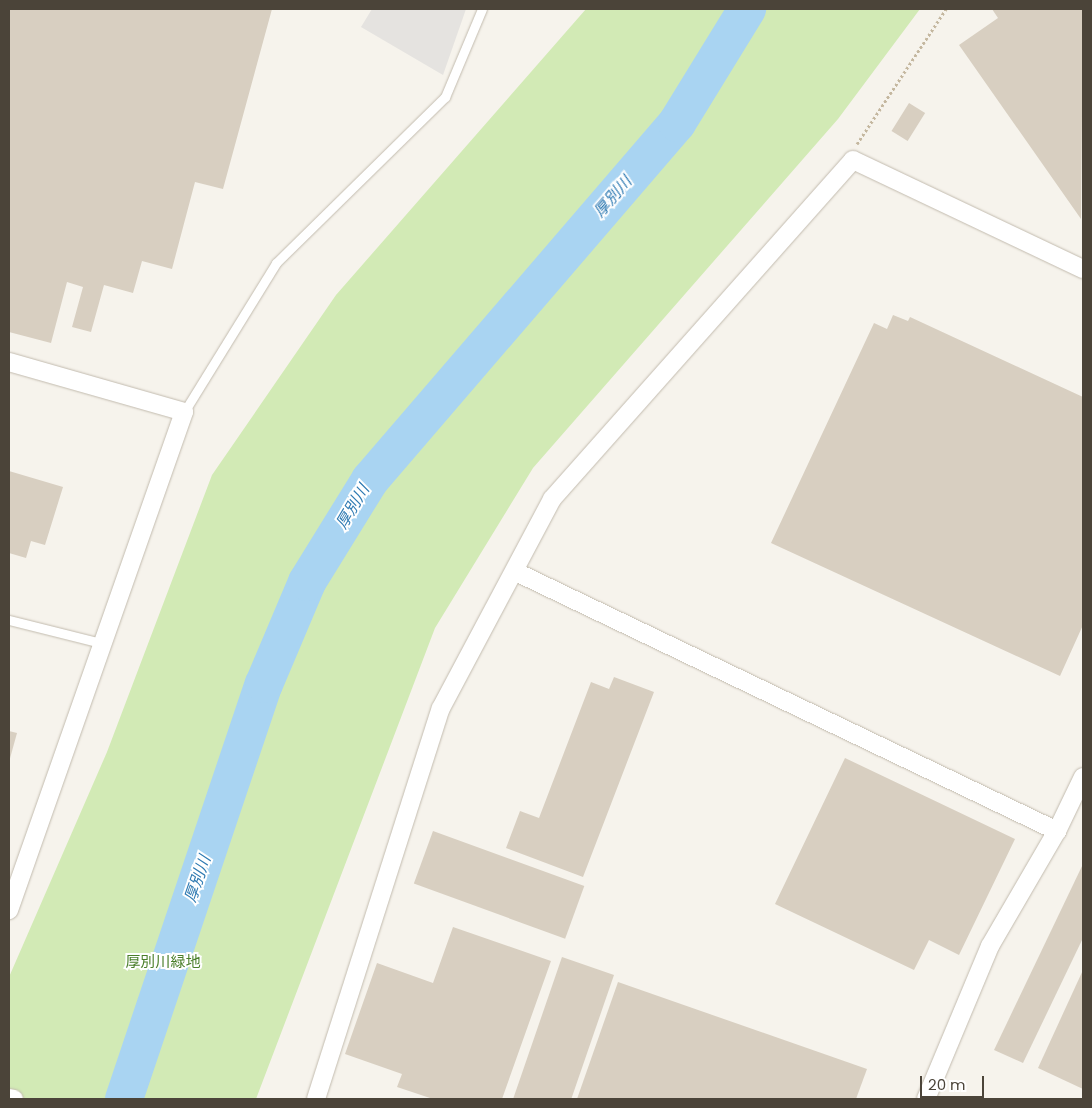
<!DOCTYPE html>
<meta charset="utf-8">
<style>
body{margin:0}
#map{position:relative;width:1092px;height:1108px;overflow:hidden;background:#f6f3ec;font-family:Poppins,"Noto Sans JP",sans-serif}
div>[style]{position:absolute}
.green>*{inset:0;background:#d2eab5}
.parking>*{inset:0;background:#e5e3e0}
.river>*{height:38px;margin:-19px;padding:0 19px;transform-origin:19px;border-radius:19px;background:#a9d4f2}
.building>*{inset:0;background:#d8cfc1;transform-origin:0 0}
.path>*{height:3px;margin-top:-1.5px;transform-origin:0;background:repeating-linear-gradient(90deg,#c4b79f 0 2.5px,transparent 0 5px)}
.roads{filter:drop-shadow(0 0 1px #c2bbae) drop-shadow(0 0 1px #c2bbae)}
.service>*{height:9px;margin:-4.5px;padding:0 4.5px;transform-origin:4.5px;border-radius:4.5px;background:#fff}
.minor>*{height:18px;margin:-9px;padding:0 9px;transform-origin:9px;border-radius:9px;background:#fff}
span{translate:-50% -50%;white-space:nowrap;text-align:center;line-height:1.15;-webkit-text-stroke:4px #fff;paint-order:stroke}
.park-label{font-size:15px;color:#4a7f2a}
.water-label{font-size:16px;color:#2e7ab2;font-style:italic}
.frame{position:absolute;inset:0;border:10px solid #4b4439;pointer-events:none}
.scale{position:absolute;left:920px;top:1076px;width:64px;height:22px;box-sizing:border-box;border:2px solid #4b4439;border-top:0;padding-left:6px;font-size:15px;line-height:18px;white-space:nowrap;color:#4b4439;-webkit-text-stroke:4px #fff;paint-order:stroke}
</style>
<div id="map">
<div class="green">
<i style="clip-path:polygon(586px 9px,920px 9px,838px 119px,533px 468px,435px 628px,256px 1099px,9px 1099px,9px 977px,107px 752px,212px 475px,336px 295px)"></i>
</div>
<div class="parking">
<i style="clip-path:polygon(372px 9px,466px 9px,443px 75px,361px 27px)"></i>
</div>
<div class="river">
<i style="left:124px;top:1099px;width:438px;rotate:-71.4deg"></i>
<i style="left:264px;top:684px;width:111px;rotate:-67.1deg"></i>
<i style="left:307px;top:582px;width:120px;rotate:-58.3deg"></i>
<i style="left:370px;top:480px;width:471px;rotate:-49.3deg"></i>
<i style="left:677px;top:123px;width:134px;rotate:-58.4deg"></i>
</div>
<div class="building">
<i style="clip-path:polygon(9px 9px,272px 9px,223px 189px,195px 182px,172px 269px,142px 261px,133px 293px,104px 285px,91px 332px,72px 327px,83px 287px,67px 282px,51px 343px,9px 332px)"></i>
<i style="clip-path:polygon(992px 9px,1083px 9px,1081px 219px,959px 45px,998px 18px)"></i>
<i style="left:909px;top:103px;width:19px;height:33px;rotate:32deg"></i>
<i style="clip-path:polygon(893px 315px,908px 321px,910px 317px,1083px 397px,1083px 625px,1060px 676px,771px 543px,874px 323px,887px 329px)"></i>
<i style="clip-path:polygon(9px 471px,63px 487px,45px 545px,31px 541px,26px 558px,9px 553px)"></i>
<i style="clip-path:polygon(614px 677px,654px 692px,583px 877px,506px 848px,520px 811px,539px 818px,591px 682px,609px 689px)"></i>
<i style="clip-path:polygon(9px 731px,17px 733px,9px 762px)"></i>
<i style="clip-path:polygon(845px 758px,1015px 839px,959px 955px,929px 940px,914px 970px,775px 904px)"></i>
<i style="left:433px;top:831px;width:161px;height:56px;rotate:20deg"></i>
<i style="clip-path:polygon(1083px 864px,1083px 938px,1023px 1063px,994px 1050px)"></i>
<i style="clip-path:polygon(453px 927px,551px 961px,502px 1099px,433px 1099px,397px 1087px,402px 1074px,345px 1054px,377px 963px,433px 983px)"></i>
<i style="left:562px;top:957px;width:55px;height:151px;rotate:19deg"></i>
<i style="clip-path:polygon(1083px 970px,1083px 1089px,1038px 1068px)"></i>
<i style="clip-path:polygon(618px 982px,867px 1069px,856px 1099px,577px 1099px)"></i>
</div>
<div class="path">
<i style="left:857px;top:144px;width:162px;rotate:-56.6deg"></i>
</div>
<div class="roads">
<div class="service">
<i style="left:184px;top:412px;width:175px;rotate:-58.3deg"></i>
<i style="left:276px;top:263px;width:237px;rotate:-44.5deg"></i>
<i style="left:445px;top:97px;width:95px;rotate:-67.2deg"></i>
<i style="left:9px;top:620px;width:95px;rotate:14deg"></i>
</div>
<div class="minor">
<i style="left:9px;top:362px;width:182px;rotate:15.9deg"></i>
<i style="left:184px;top:412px;width:528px;rotate:109.36deg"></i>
<i style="left:516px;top:572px;width:600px;rotate:25.58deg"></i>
<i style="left:9px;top:1098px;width:5px;rotate:11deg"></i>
<i style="left:316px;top:1099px;width:410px;rotate:-72.3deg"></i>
<i style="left:441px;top:708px;width:237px;rotate:-62deg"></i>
<i style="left:552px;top:499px;width:453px;rotate:-48.4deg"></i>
<i style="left:853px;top:160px;width:255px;rotate:25.4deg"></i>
<i style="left:926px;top:1099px;width:166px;rotate:-67.3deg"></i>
<i style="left:990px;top:946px;width:133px;rotate:-59.8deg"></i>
<i style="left:1057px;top:831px;width:60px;rotate:-64.3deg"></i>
</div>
</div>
<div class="park-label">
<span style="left:163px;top:962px">厚別川緑地</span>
</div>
<div class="water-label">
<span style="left:613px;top:197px;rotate:-49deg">厚別川</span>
<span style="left:353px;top:507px;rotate:-59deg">厚別川</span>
<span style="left:198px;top:879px;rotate:-71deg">厚別川</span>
</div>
<div class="frame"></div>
<div class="scale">20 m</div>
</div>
